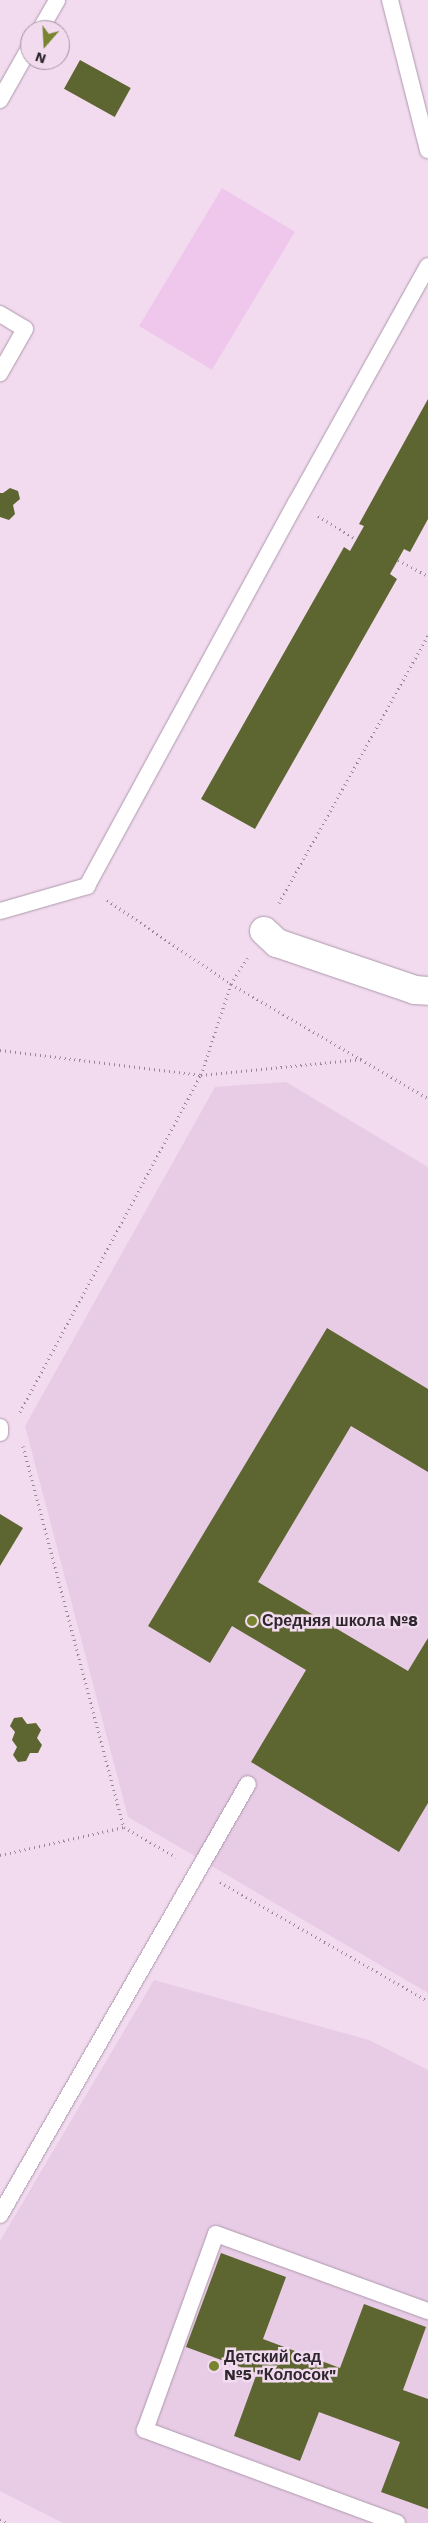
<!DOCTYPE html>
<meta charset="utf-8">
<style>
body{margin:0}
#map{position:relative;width:428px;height:2523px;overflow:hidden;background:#f2dbef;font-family:"Work Sans",sans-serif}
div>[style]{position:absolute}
.built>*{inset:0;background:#e8cce6}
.green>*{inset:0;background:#efc6ec;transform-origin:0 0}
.building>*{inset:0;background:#5d6530;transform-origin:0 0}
.path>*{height:3px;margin-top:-1.5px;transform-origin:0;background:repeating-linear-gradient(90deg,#988896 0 1px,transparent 0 5px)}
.roads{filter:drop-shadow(0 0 1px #ad98ab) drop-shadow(0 0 1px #ad98ab)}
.service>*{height:16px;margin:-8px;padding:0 8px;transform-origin:8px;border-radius:8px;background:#fff}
.minor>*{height:28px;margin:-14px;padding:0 14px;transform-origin:14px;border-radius:14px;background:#fff}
.dots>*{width:14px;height:14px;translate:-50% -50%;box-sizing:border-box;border:2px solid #f2dbef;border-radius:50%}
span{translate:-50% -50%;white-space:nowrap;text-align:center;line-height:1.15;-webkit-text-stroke:5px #f2dbef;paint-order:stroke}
.poi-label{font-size:16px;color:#2f272e;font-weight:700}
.left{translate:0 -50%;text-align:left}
.north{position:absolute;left:20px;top:20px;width:50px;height:50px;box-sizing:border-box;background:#f2dbef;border:1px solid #a493a2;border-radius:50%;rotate:199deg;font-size:14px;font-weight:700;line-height:20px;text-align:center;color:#2f272e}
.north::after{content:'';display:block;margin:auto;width:18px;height:22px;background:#798431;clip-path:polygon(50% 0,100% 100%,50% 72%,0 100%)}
</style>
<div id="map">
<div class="built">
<i style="clip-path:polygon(286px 1082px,428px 1167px,428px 1993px,128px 1817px,25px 1426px,215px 1087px)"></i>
<i style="clip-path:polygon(154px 1980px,369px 2040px,428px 2070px,428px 2523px,63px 2523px,0 2491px,0 2241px)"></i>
</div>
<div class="green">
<i style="left:222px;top:188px;width:85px;height:161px;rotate:31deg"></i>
</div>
<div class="building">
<i style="left:80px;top:60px;width:58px;height:33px;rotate:29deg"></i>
<i style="clip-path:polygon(428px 399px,428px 519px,410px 552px,404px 549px,390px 574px,397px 579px,255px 829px,201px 799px,344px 547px,350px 551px,364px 526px,359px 524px)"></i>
<i style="clip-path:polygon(10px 488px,18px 491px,20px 499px,13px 505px,15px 514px,9px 520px,0 517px,0 493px,3px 493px)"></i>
<i style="clip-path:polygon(327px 1328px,428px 1389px,428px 1472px,351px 1426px,258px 1582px,408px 1671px,428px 1638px,428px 1803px,399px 1852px,251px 1762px,306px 1670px,232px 1626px,210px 1663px,148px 1626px)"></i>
<i style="clip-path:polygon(0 1514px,23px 1528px,0 1566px)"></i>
<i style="clip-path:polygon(22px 1717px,27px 1724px,36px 1723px,41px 1730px,37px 1738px,42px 1745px,38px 1753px,30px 1753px,26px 1761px,18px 1762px,13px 1755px,17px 1747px,12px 1740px,15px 1732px,10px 1726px,14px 1718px)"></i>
<i style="clip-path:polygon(221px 2253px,286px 2277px,263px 2339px,340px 2368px,364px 2304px,426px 2327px,403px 2390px,428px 2399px,428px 2509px,381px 2492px,400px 2442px,319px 2412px,300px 2461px,234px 2436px,257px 2373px,186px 2347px)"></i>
</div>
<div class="path">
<i style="left:318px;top:516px;width:44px;rotate:31.2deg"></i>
<i style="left:398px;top:560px;width:34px;rotate:28deg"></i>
<i style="left:107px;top:900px;width:150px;rotate:34.1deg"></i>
<i style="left:231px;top:984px;width:228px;rotate:30.1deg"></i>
<i style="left:279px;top:903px;width:307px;rotate:-60.9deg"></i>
<i style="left:0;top:1050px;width:203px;rotate:7.1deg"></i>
<i style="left:201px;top:1075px;width:162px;rotate:-5.7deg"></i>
<i style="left:20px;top:1412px;width:383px;rotate:-61.8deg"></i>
<i style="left:201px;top:1075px;width:96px;rotate:-71.8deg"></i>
<i style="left:231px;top:984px;width:31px;rotate:-58deg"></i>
<i style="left:23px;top:1446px;width:394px;rotate:75.2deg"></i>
<i style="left:124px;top:1827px;width:60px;rotate:30deg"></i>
<i style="left:0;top:1855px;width:127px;rotate:-12.7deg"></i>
<i style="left:220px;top:1882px;width:240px;rotate:29.8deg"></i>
<i style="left:0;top:2519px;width:8px;rotate:30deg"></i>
</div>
<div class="roads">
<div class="service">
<i style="left:390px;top:0;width:155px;rotate:75.8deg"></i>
<i style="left:40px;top:30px;width:34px;rotate:-60deg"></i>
<i style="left:0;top:100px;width:61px;rotate:-60.5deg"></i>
<i style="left:0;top:314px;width:29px;rotate:31deg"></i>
<i style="left:25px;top:329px;width:51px;rotate:119.6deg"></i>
<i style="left:0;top:911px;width:91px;rotate:-16deg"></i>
<i style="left:87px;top:886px;width:436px;rotate:-61.4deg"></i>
<i style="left:296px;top:503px;width:271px;rotate:-60.9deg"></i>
<i style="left:0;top:1427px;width:6px;rotate:90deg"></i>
<i style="left:0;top:2215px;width:497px;rotate:-60.1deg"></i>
<i style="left:397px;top:2523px;width:269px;rotate:-159.7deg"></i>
<i style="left:145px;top:2430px;width:208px;rotate:-70.1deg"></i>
<i style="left:216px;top:2234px;width:226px;rotate:20deg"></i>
</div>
<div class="minor">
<i style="left:264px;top:931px;width:18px;rotate:43deg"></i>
<i style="left:277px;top:943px;width:146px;rotate:18.8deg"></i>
<i style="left:415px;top:990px;width:13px;rotate:4deg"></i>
</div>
</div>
<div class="dots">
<i style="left:252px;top:1621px;background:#798431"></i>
<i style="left:214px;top:2366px;background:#798431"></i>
</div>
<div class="poi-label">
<span class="left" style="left:262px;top:1621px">Средняя школа №8</span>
<span class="left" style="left:224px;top:2366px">Детский сад<br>№5 "Колосок"</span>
</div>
<div class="north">N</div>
</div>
